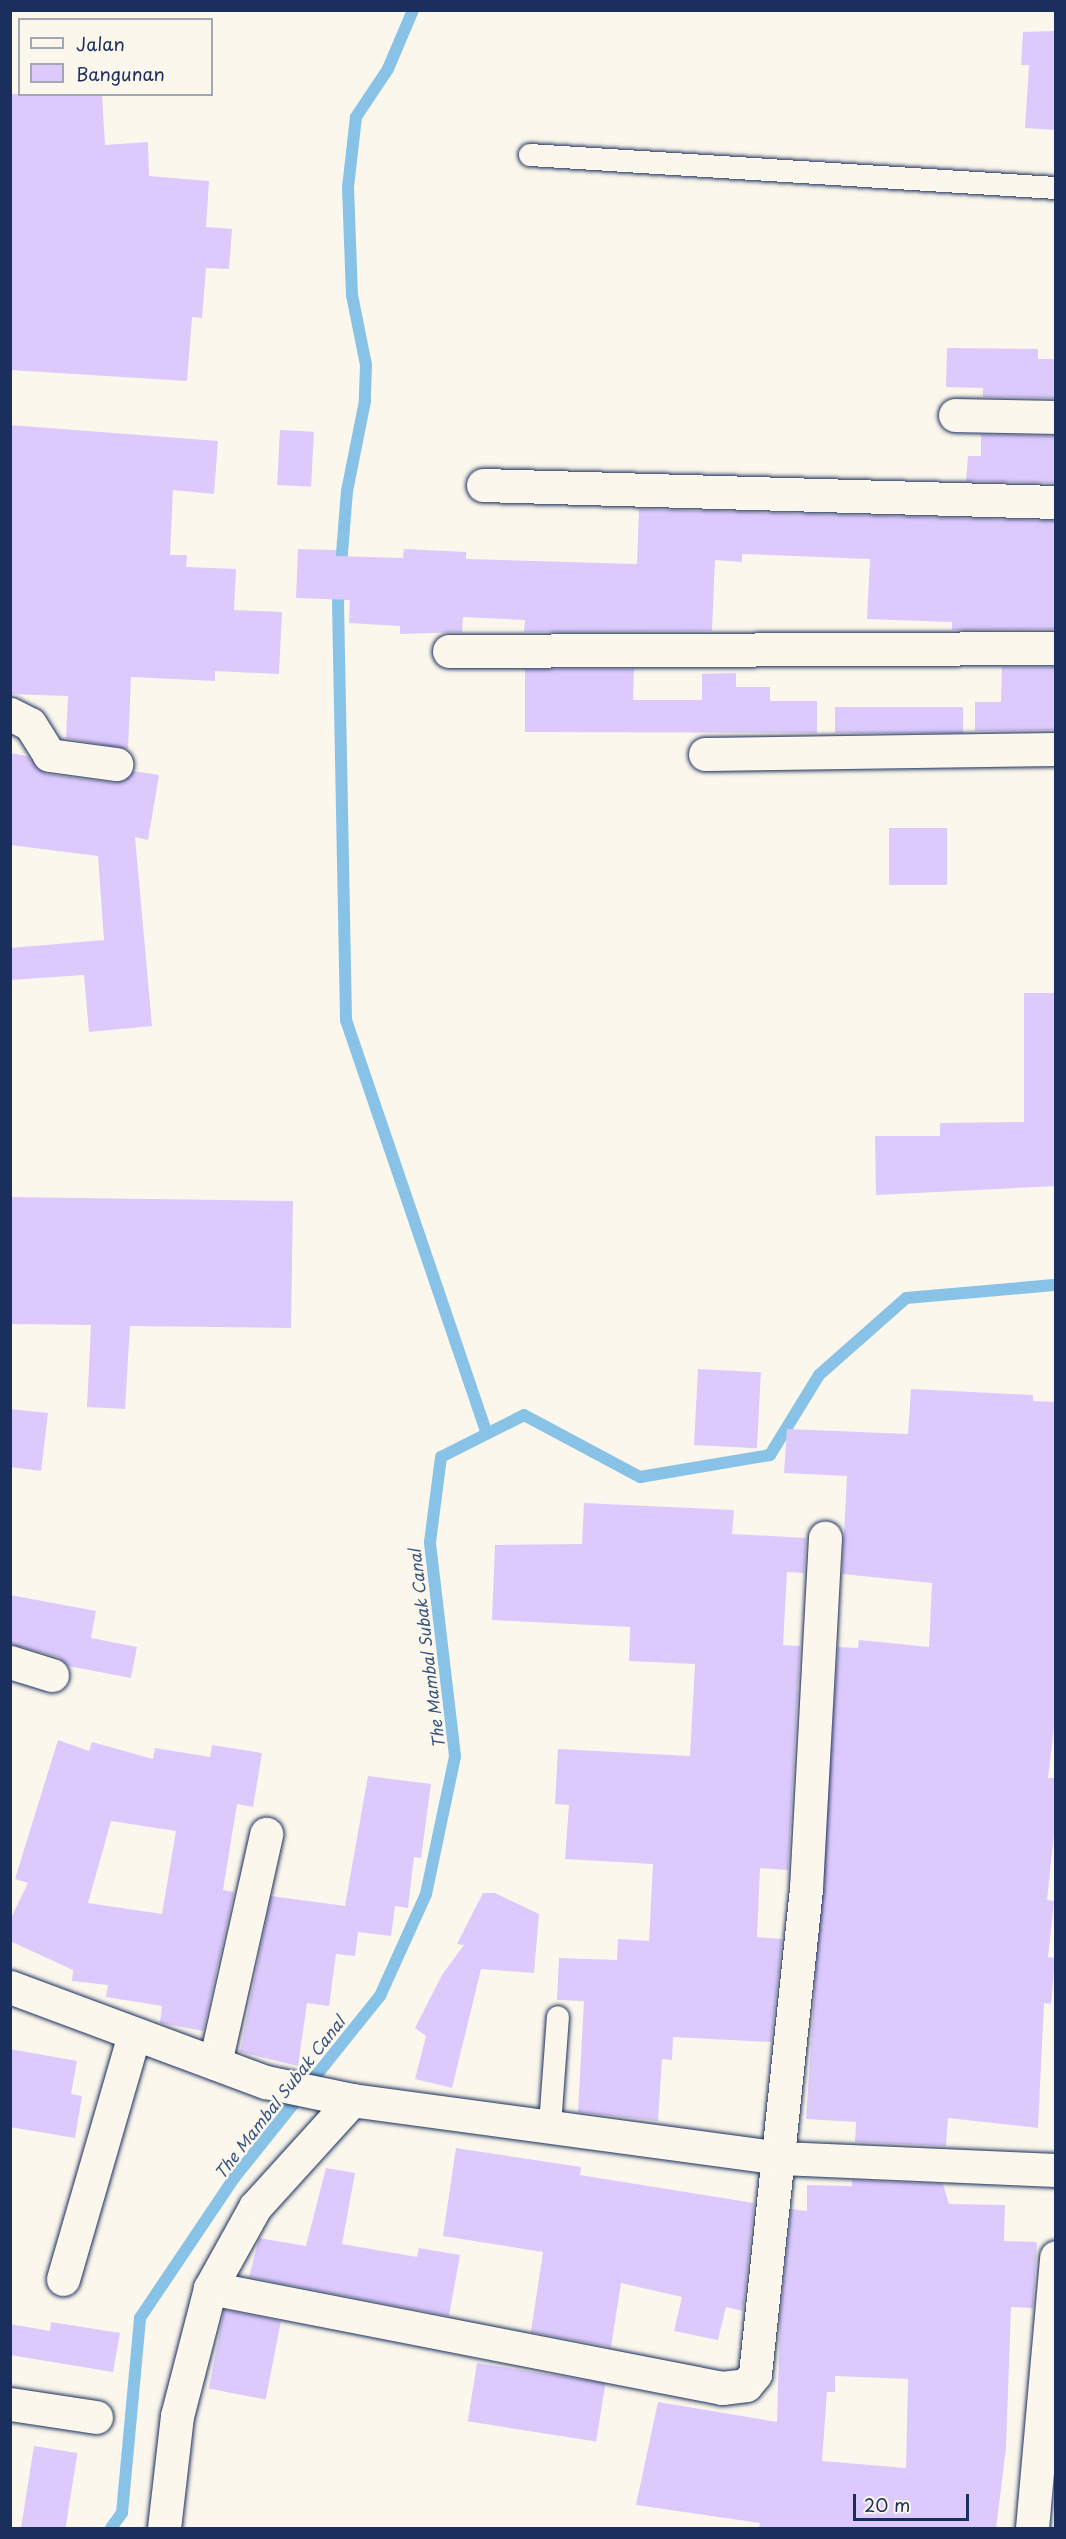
<!DOCTYPE html>
<style>
body{margin:0}
#map{position:relative;width:1066px;height:2539px;overflow:hidden;background:#fbf7ec;font-family:"Playpen Sans",sans-serif}
div>[style]{position:absolute}
.stream>*{height:12px;margin:-6px;padding:0 6px;transform-origin:6px;border-radius:6px;background:#88c3e7}
.building>*{inset:0;background:#ddcafc;transform-origin:0 0}
.roads{filter:drop-shadow(0 0 2px #1b2f5e) drop-shadow(0 0 2px #1b2f5e)}
.lane>*{height:22px;margin:-11px;padding:0 11px;transform-origin:11px;border-radius:11px;background:#fbf7ec}
.street>*{height:33px;margin:-16.5px;padding:0 16.5px;transform-origin:16.5px;border-radius:16.5px;background:#fbf7ec}
.secondary>*{height:33px;margin:-16.5px;padding:0 16.5px;transform-origin:16.5px;border-radius:16.5px;background:#fbf7ec}
span{translate:-50% -50%;white-space:nowrap;text-align:center;line-height:1.15;-webkit-text-stroke:5px #fbf7ec;paint-order:stroke}
.water-label{font-size:16px;color:#365480;font-style:italic}
.frame{position:absolute;inset:0;border:12px solid #1b2f5e;pointer-events:none}
.legend{position:absolute;left:18px;top:18px;width:195px;height:78px;box-sizing:border-box;background:#fbf7ec;border:2px solid #a1a7b3;margin:0;padding:8px 10px;list-style:none;font-size:18px;color:#1b2f5e}
.legend li{display:flex;align-items:center;gap:12px;height:30px}
.legend b{width:30px;border:2px solid #a1a7b3}
.scale{position:absolute;left:853px;top:2494px;width:116px;height:27px;box-sizing:border-box;border:3px solid #1b2f5e;border-top:0;padding-left:8px;font-size:18px;line-height:21px;white-space:nowrap;color:#1b2f5e;-webkit-text-stroke:4px #fbf7ec;paint-order:stroke}
</style>
<div id="map">
<div class="stream">
<i style="left:413px;top:10px;width:64px;rotate:113deg"></i>
<i style="left:388px;top:69px;width:58px;rotate:123.7deg"></i>
<i style="left:356px;top:117px;width:70px;rotate:96.5deg"></i>
<i style="left:348px;top:187px;width:108px;rotate:87.9deg"></i>
<i style="left:352px;top:295px;width:71px;rotate:78.7deg"></i>
<i style="left:366px;top:365px;width:36px;rotate:92deg"></i>
<i style="left:365px;top:401px;width:92px;rotate:101.3deg"></i>
<i style="left:347px;top:491px;width:111px;rotate:94.6deg"></i>
<i style="left:338px;top:602px;width:418px;rotate:88.9deg"></i>
<i style="left:346px;top:1020px;width:437px;rotate:71.2deg"></i>
<i style="left:111px;top:2528px;width:19px;rotate:-54deg"></i>
<i style="left:122px;top:2513px;width:196px;rotate:-84.7deg"></i>
<i style="left:140px;top:2318px;width:169px;rotate:-56.1deg"></i>
<i style="left:234px;top:2178px;width:233px;rotate:-51.3deg"></i>
<i style="left:380px;top:1996px;width:112px;rotate:-65.7deg"></i>
<i style="left:426px;top:1894px;width:141px;rotate:-78.1deg"></i>
<i style="left:455px;top:1756px;width:215px;rotate:-96.7deg"></i>
<i style="left:430px;top:1542px;width:86px;rotate:-82.6deg"></i>
<i style="left:441px;top:1457px;width:93px;rotate:-26.8deg"></i>
<i style="left:524px;top:1415px;width:132px;rotate:28.1deg"></i>
<i style="left:640px;top:1477px;width:132px;rotate:-9.6deg"></i>
<i style="left:770px;top:1455px;width:94px;rotate:-58.5deg"></i>
<i style="left:819px;top:1375px;width:116px;rotate:-41.5deg"></i>
<i style="left:906px;top:1298px;width:151px;rotate:-5deg"></i>
</div>
<div class="building">
<i style="clip-path:polygon(1056px 31px,1056px 130px,1025px 128px,1029px 65px,1021px 65px,1023px 32px)"></i>
<i style="clip-path:polygon(10px 94px,102px 94px,105px 145px,148px 142px,149px 176px,209px 181px,206px 227px,232px 229px,229px 269px,206px 268px,202px 318px,192px 317px,187px 381px,10px 370px)"></i>
<i style="clip-path:polygon(947px 348px,1038px 349px,1038px 359px,1056px 359px,1056px 398px,983px 397px,983px 388px,946px 387px)"></i>
<i style="clip-path:polygon(10px 425px,218px 441px,214px 494px,173px 490px,170px 555px,187px 555px,186px 567px,236px 569px,234px 610px,282px 612px,279px 674px,215px 671px,215px 681px,131px 677px,128px 749px,66px 738px,68px 696px,10px 694px)"></i>
<i style="left:280px;top:430px;width:34px;height:55px;rotate:3deg"></i>
<i style="clip-path:polygon(981px 434px,1056px 436px,1056px 483px,966px 481px,968px 456px,981px 456px)"></i>
<i style="clip-path:polygon(639px 509px,1056px 521px,1056px 629px,952px 630px,952px 622px,867px 619px,870px 559px,742px 554px,742px 562px,715px 560px,712px 631px,524px 632px,525px 620px,463px 617px,462px 632px,400px 634px,400px 626px,349px 623px,350px 600px,296px 598px,298px 549px,336px 550px,336px 556px,403px 558px,404px 549px,466px 552px,466px 559px,637px 564px)"></i>
<i style="clip-path:polygon(1002px 667px,1056px 667px,1056px 730px,975px 731px,975px 702px,1001px 702px)"></i>
<i style="clip-path:polygon(525px 669px,634px 669px,633px 700px,702px 700px,702px 674px,736px 673px,736px 687px,770px 687px,770px 701px,817px 701px,817px 733px,525px 732px)"></i>
<i style="left:835px;top:707px;width:128px;height:26px"></i>
<i style="clip-path:polygon(10px 753px,27px 756px,46px 774px,114px 783px,124px 781px,133px 771px,159px 775px,148px 840px,135px 837px,152px 1026px,89px 1032px,84px 975px,10px 980px,10px 948px,104px 940px,98px 856px,10px 845px)"></i>
<i style="left:947px;top:828px;width:57px;height:58px;rotate:90deg"></i>
<i style="clip-path:polygon(1024px 993px,1056px 993px,1056px 1186px,876px 1195px,875px 1136px,940px 1136px,940px 1123px,1024px 1122px)"></i>
<i style="clip-path:polygon(10px 1197px,293px 1201px,291px 1328px,130px 1326px,125px 1409px,87px 1407px,91px 1325px,10px 1324px)"></i>
<i style="left:698px;top:1369px;width:63px;height:76px;rotate:3deg"></i>
<i style="clip-path:polygon(911px 1389px,1033px 1395px,1033px 1401px,1056px 1402px,1056px 1709px,1048px 1778px,1056px 1778px,1056px 1814px,1047px 1900px,1054px 1901px,1048px 1957px,1055px 1958px,1051px 2004px,1044px 2003px,1038px 2128px,948px 2118px,946px 2146px,855px 2142px,856px 2122px,806px 2119px,838px 1647px,858px 1648px,859px 1640px,929px 1647px,932px 1583px,842px 1574px,847px 1476px,784px 1473px,787px 1429px,908px 1434px)"></i>
<i style="clip-path:polygon(10px 1409px,48px 1413px,41px 1471px,10px 1467px)"></i>
<i style="clip-path:polygon(584px 1503px,734px 1510px,732px 1534px,806px 1538px,804px 1573px,787px 1572px,783px 1645px,800px 1646px,788px 1870px,760px 1868px,757px 1937px,782px 1939px,771px 2042px,673px 2037px,672px 2060px,662px 2059px,658px 2121px,578px 2112px,584px 2001px,557px 2000px,559px 1958px,617px 1960px,618px 1939px,649px 1941px,653px 1864px,565px 1859px,569px 1805px,555px 1804px,558px 1749px,690px 1756px,695px 1664px,629px 1661px,630px 1627px,492px 1620px,495px 1545px,582px 1544px)"></i>
<i style="clip-path:polygon(10px 1595px,96px 1611px,91px 1638px,137px 1647px,131px 1678px,68px 1666px,58px 1657px,10px 1644px)"></i>
<i style="clip-path:polygon(evenodd,58px 1740px,89px 1751px,92px 1742px,153px 1759px,155px 1748px,210px 1757px,212px 1745px,262px 1753px,253px 1807px,237px 1804px,223px 1890px,234px 1892px,203px 2031px,160px 2023px,162px 2006px,106px 1997px,108px 1985px,72px 1981px,73px 1970px,10px 1941px,10px 1920px,28px 1883px,15px 1879px,58px 1740px,111px 1821px,176px 1831px,162px 1914px,88px 1903px,111px 1821px)"></i>
<i style="clip-path:polygon(368px 1776px,431px 1784px,421px 1858px,414px 1857px,408px 1908px,395px 1906px,391px 1936px,358px 1932px,355px 1956px,336px 1954px,329px 2006px,307px 2003px,298px 2066px,240px 2052px,271px 1896px,345px 1906px)"></i>
<i style="clip-path:polygon(483px 1893px,495px 1893px,539px 1914px,534px 1973px,481px 1969px,452px 2088px,415px 2079px,426px 2036px,415px 2028px,442px 1975px,464px 1945px,457px 1944px)"></i>
<i style="clip-path:polygon(10px 2049px,77px 2061px,71px 2094px,82px 2096px,75px 2138px,10px 2127px)"></i>
<i style="clip-path:polygon(456px 2148px,581px 2167px,580px 2175px,754px 2203px,743px 2311px,726px 2307px,718px 2340px,674px 2331px,682px 2297px,621px 2283px,611px 2347px,531px 2332px,543px 2252px,443px 2236px)"></i>
<i style="clip-path:polygon(326px 2168px,355px 2173px,342px 2244px,417px 2257px,419px 2248px,460px 2255px,449px 2316px,249px 2277px,259px 2238px,306px 2246px)"></i>
<i style="clip-path:polygon(evenodd,852px 2180px,943px 2184px,949px 2204px,1005px 2205px,1004px 2241px,1037px 2242px,1033px 2308px,1011px 2307px,1006px 2448px,996px 2529px,759px 2529px,760px 2523px,636px 2505px,658px 2402px,777px 2422px,780px 2319px,791px 2209px,807px 2211px,807px 2185px,852px 2186px,852px 2180px,835px 2376px,908px 2379px,906px 2468px,822px 2461px,827px 2392px,835px 2392px,835px 2376px)"></i>
<i style="left:224px;top:2310px;width:58px;height:80px;rotate:11deg"></i>
<i style="clip-path:polygon(51px 2322px,120px 2333px,113px 2372px,10px 2355px,10px 2324px,50px 2331px)"></i>
<i style="left:477px;top:2363px;width:130px;height:59px;rotate:9deg"></i>
<i style="left:34px;top:2446px;width:44px;height:84px;rotate:9deg"></i>
</div>
<div class="roads">
<div class="lane">
<i style="left:530px;top:155px;width:527px;rotate:3.59deg"></i>
<i style="left:550px;top:2125px;width:108px;rotate:-85.8deg"></i>
</div>
<div class="street">
<i style="left:955px;top:415px;width:101px;rotate:1.1deg"></i>
<i style="left:483px;top:485px;width:573px;rotate:1.7deg"></i>
<i style="left:449px;top:651px;width:607px;rotate:-0.28deg"></i>
<i style="left:10px;top:714px;width:22px;rotate:27deg"></i>
<i style="left:30px;top:724px;width:36px;rotate:58deg"></i>
<i style="left:49px;top:755px;width:68px;rotate:7.7deg"></i>
<i style="left:705px;top:754px;width:351px;rotate:-0.8deg"></i>
<i style="left:10px;top:1662px;width:44px;rotate:17.2deg"></i>
<i style="left:215px;top:2063px;width:235px;rotate:-77.4deg"></i>
<i style="left:63px;top:2279px;width:255px;rotate:-73.8deg"></i>
<i style="left:210px;top:2288px;width:522px;rotate:11.05deg"></i>
<i style="left:722px;top:2388px;width:24px;rotate:-7deg"></i>
<i style="left:746px;top:2385px;width:14px;rotate:-51deg"></i>
<i style="left:755px;top:2374px;width:489px;rotate:-84deg"></i>
<i style="left:806px;top:1888px;width:351px;rotate:-86.9deg"></i>
<i style="left:10px;top:2404px;width:87px;rotate:8.6deg"></i>
<i style="left:164px;top:2528px;width:113px;rotate:-83.4deg"></i>
<i style="left:177px;top:2416px;width:132px;rotate:-75.5deg"></i>
<i style="left:210px;top:2288px;width:93px;rotate:-60.9deg"></i>
<i style="left:255px;top:2207px;width:144px;rotate:-47.8deg"></i>
</div>
<div class="secondary">
<i style="left:10px;top:1987px;width:273px;rotate:20.4deg"></i>
<i style="left:266px;top:2082px;width:88px;rotate:11.8deg"></i>
<i style="left:352px;top:2100px;width:432px;rotate:7.7deg"></i>
<i style="left:780px;top:2158px;width:276px;rotate:2.5deg"></i>
<i style="left:1032px;top:2528px;width:272px;rotate:-84.9deg"></i>
</div>
</div>
<div class="water-label">
<span style="left:426px;top:1649px;rotate:-97deg">The Mambal Subak Canal</span>
<span style="left:279px;top:2097px;rotate:-52deg">The Mambal Subak Canal</span>
</div>
<div class="frame"></div>
<ul class="legend">
<li><b style="height:8px;background:#fbf7ec"></b>Jalan</li>
<li><b style="height:16px;background:#ddcafc"></b>Bangunan</li>
</ul>
<div class="scale">20 m</div>
</div>
